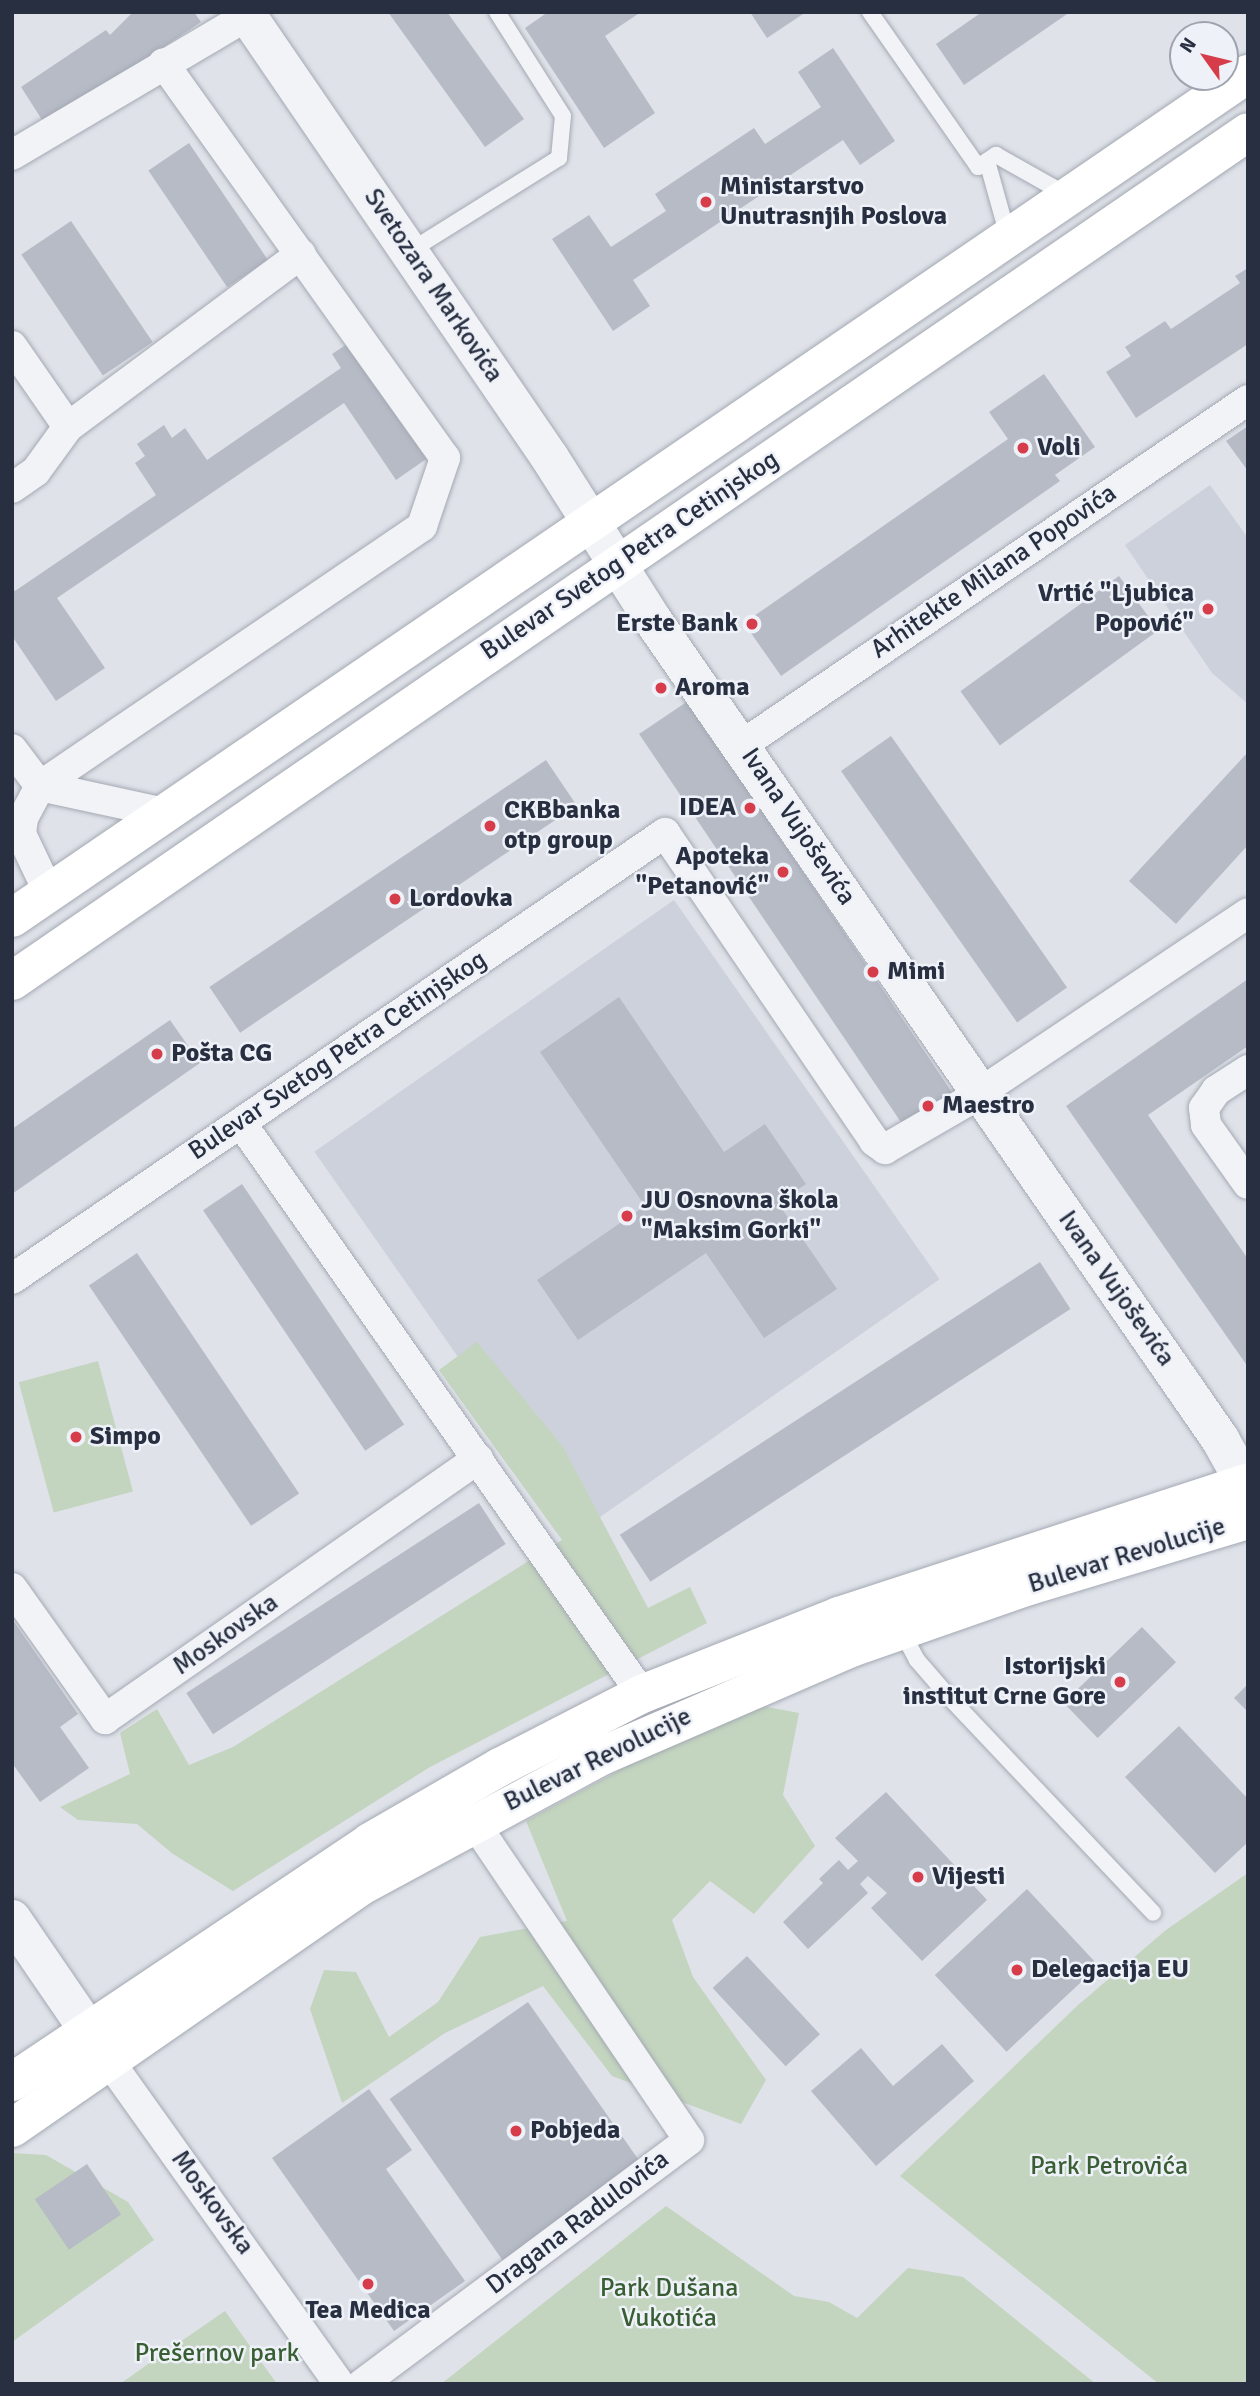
<!DOCTYPE html>
<meta charset="utf-8">
<style>
body{margin:0}
#map{position:relative;width:1260px;height:2396px;overflow:hidden;background:#dfe2e9;font-family:Signika,sans-serif}
div>[style]{position:absolute}
.built>*{inset:0;background:#cdd1db;transform-origin:0 0}
.green>*{inset:0;background:#c3d4bf;transform-origin:0 0}
.building>*{inset:0;background:#b6bbc6;transform-origin:0 0}
.roads{filter:drop-shadow(0 0 2px #a4a9b3) drop-shadow(0 0 2px #a4a9b3)}
.service>*{height:16px;margin:-8px;padding:0 8px;transform-origin:8px;border-radius:8px;background:#f2f3f7}
.minor>*{height:30px;margin:-15px;padding:0 15px;transform-origin:15px;border-radius:15px;background:#f2f3f7}
.tertiary>*{height:38px;margin:-19px;padding:0 19px;transform-origin:19px;border-radius:19px;background:#f2f3f7}
.secondary>*{height:38px;margin:-19px;padding:0 19px;transform-origin:19px;border-radius:19px;background:#fff}
.dots>*{width:19px;height:19px;translate:-50% -50%;box-sizing:border-box;border:4px solid #eef1f7;border-radius:50%}
span{translate:-50% -50%;white-space:nowrap;text-align:center;line-height:1.15;-webkit-text-stroke:5px #eef1f7;paint-order:stroke}
.poi-label{font-size:26px;color:#272f41;font-weight:700}
.left{translate:0 -50%;text-align:left}
.right{translate:-100% -50%;text-align:right}
.street-label{font-size:26px;color:#272f41}
.park-label{font-size:26px;color:#395e33}
.frame{position:absolute;inset:0;border:14px solid #272f41;pointer-events:none}
.north{position:absolute;left:1169px;top:21px;width:70px;height:70px;box-sizing:border-box;background:#eef1f7;border:2px solid #9ea3ae;border-radius:50%;rotate:304deg;font-size:19px;font-weight:700;line-height:28px;text-align:center;color:#272f41}
.north::after{content:'';display:block;margin:auto;width:24px;height:32px;background:#d63c4a;clip-path:polygon(50% 0,100% 100%,50% 72%,0 100%)}
</style>
<div id="map">
<div class="built">
<i style="clip-path:polygon(1210px 485px,1248px 538px,1248px 704px,1212px 673px,1125px 545px)"></i>
<i style="left:674px;top:900px;width:463px;height:439px;rotate:55deg"></i>
</div>
<div class="green">
<i style="clip-path:polygon(477px 1342px,563px 1447px,648px 1608px,690px 1587px,707px 1623px,430px 1767px,233px 1891px,173px 1854px,137px 1824px,78px 1820px,60px 1807px,130px 1774px,120px 1733px,157px 1709px,189px 1765px,233px 1747px,562px 1540px,439px 1370px)"></i>
<i style="left:98px;top:1361px;width:135px;height:82px;rotate:75deg"></i>
<i style="clip-path:polygon(757px 1705px,799px 1713px,783px 1795px,815px 1846px,754px 1914px,710px 1881px,672px 1920px,693px 1977px,766px 2080px,741px 2124px,612px 2076px,543px 1986px,445px 2033px,342px 2103px,310px 2009px,324px 1970px,356px 1972px,389px 2037px,438px 2002px,480px 1937px,567px 1921px,526px 1821px,640px 1759px)"></i>
<i style="clip-path:polygon(1248px 1873px,1248px 2384px,1159px 2384px,900px 2176px,1077px 2006px,1166px 1930px)"></i>
<i style="clip-path:polygon(12px 2153px,46px 2155px,128px 2202px,154px 2240px,12px 2342px)"></i>
<i style="clip-path:polygon(666px 2206px,794px 2296px,829px 2302px,857px 2318px,908px 2268px,963px 2277px,1096px 2384px,441px 2384px)"></i>
<i style="clip-path:polygon(225px 2311px,277px 2384px,120px 2384px,151px 2362px)"></i>
</div>
<div class="building">
<i style="clip-path:polygon(133px 12px,194px 12px,201px 22px,46px 126px,21px 87px,106px 30px,110px 35px)"></i>
<i style="clip-path:polygon(388px 12px,447px 12px,524px 119px,485px 147px)"></i>
<i style="clip-path:polygon(548px 12px,641px 12px,605px 36px,655px 113px,604px 148px,525px 28px)"></i>
<i style="clip-path:polygon(750px 12px,806px 12px,767px 38px)"></i>
<i style="clip-path:polygon(982px 12px,1070px 12px,964px 85px,936px 44px)"></i>
<i style="clip-path:polygon(833px 48px,895px 141px,860px 165px,843px 140px,633px 280px,650px 306px,613px 331px,552px 239px,589px 215px,611px 247px,666px 211px,655px 194px,754px 128px,765px 144px,821px 107px,798px 72px)"></i>
<i style="left:189px;top:143px;width:141px;height:49px;rotate:56deg"></i>
<i style="left:71px;top:221px;width:146px;height:60px;rotate:56deg"></i>
<i style="clip-path:polygon(1248px 268px,1248px 344px,1136px 418px,1106px 372px,1131px 356px,1125px 347px,1165px 321px,1171px 329px,1240px 283px,1235px 276px)"></i>
<i style="clip-path:polygon(353px 340px,432px 455px,396px 480px,344px 403px,57px 598px,105px 668px,56px 701px,12px 636px,12px 586px,15px 591px,156px 495px,135px 463px,145px 456px,137px 444px,164px 425px,172px 438px,185px 428px,207px 460px,341px 368px,332px 354px)"></i>
<i style="clip-path:polygon(1044px 374px,1095px 447px,1055px 475px,1060px 481px,781px 676px,744px 623px,1008px 439px,989px 412px)"></i>
<i style="clip-path:polygon(1248px 426px,1248px 471px,1226px 441px)"></i>
<i style="left:1119px;top:576px;width:67px;height:196px;rotate:54deg"></i>
<i style="left:688px;top:701px;width:472px;height:59px;rotate:56deg"></i>
<i style="left:891px;top:736px;width:307px;height:61px;rotate:55deg"></i>
<i style="clip-path:polygon(1248px 752px,1248px 845px,1176px 924px,1129px 881px)"></i>
<i style="left:546px;top:760px;width:55px;height:406px;rotate:56deg"></i>
<i style="clip-path:polygon(1248px 979px,1248px 1046px,1148px 1115px,1248px 1259px,1248px 1367px,1066px 1106px)"></i>
<i style="clip-path:polygon(619px 997px,724px 1152px,765px 1124px,806px 1184px,778px 1203px,837px 1289px,764px 1338px,706px 1253px,578px 1340px,537px 1280px,645px 1206px,540px 1052px)"></i>
<i style="clip-path:polygon(170px 1020px,200px 1063px,12px 1194px,12px 1129px)"></i>
<i style="left:242px;top:1184px;width:290px;height:47px;rotate:56deg"></i>
<i style="left:137px;top:1253px;width:290px;height:58px;rotate:56deg"></i>
<i style="left:1040px;top:1262px;width:56px;height:501px;rotate:57deg"></i>
<i style="left:479px;top:1503px;width:49px;height:349px;rotate:57deg"></i>
<i style="clip-path:polygon(12px 1619px,78px 1714px,60px 1727px,89px 1768px,40px 1802px,12px 1763px)"></i>
<i style="left:1142px;top:1627px;width:49px;height:109px;rotate:46deg"></i>
<i style="clip-path:polygon(1248px 1684px,1248px 1712px,1234px 1698px)"></i>
<i style="clip-path:polygon(1179px 1726px,1248px 1799px,1248px 1842px,1215px 1873px,1125px 1777px)"></i>
<i style="clip-path:polygon(886px 1792px,987px 1900px,922px 1961px,871px 1908px,887px 1893px,868px 1876px,860px 1884px,868px 1893px,808px 1949px,783px 1922px,823px 1883px,819px 1879px,839px 1860px,848px 1870px,858px 1861px,835px 1838px)"></i>
<i style="left:1027px;top:1889px;width:105px;height:126px;rotate:47deg"></i>
<i style="left:747px;top:1956px;width:107px;height:47px;rotate:47deg"></i>
<i style="left:528px;top:2002px;width:197px;height:169px;rotate:55deg"></i>
<i style="clip-path:polygon(942px 2044px,974px 2081px,876px 2166px,811px 2091px,861px 2048px,893px 2086px)"></i>
<i style="clip-path:polygon(369px 2089px,412px 2150px,386px 2169px,465px 2281px,394px 2331px,272px 2158px)"></i>
<i style="left:87px;top:2164px;width:61px;height:63px;rotate:56deg"></i>
</div>
<div class="roads">
<div class="service">
<i style="left:870px;top:12px;width:189px;rotate:55.1deg"></i>
<i style="left:978px;top:167px;width:22px;rotate:-34deg"></i>
<i style="left:996px;top:155px;width:81px;rotate:29.4deg"></i>
<i style="left:987px;top:161px;width:78px;rotate:74.4deg"></i>
<i style="left:410px;top:251px;width:176px;rotate:-32deg"></i>
<i style="left:559px;top:158px;width:42px;rotate:-84.6deg"></i>
<i style="left:563px;top:116px;width:123px;rotate:-122.4deg"></i>
<i style="left:901px;top:1630px;width:34px;rotate:62deg"></i>
<i style="left:917px;top:1660px;width:49px;rotate:49.1deg"></i>
<i style="left:949px;top:1697px;width:297px;rotate:46.6deg"></i>
</div>
<div class="minor">
<i style="left:12px;top:155px;width:273px;rotate:-30.6deg"></i>
<i style="left:12px;top:346px;width:98px;rotate:55.3deg"></i>
<i style="left:12px;top:488px;width:29px;rotate:-35deg"></i>
<i style="left:36px;top:471px;width:54px;rotate:-54deg"></i>
<i style="left:68px;top:427px;width:290px;rotate:-36.6deg"></i>
<i style="left:742px;top:745px;width:612px;rotate:-34.29deg"></i>
<i style="left:12px;top:749px;width:46px;rotate:52.9deg"></i>
<i style="left:40px;top:786px;width:133px;rotate:12.2deg"></i>
<i style="left:49px;top:893px;width:65px;rotate:-115.4deg"></i>
<i style="left:21px;top:834px;width:16px;rotate:-83deg"></i>
<i style="left:23px;top:818px;width:36px;rotate:-62deg"></i>
<i style="left:40px;top:786px;width:462px;rotate:-34.2deg"></i>
<i style="left:422px;top:526px;width:72px;rotate:-71.3deg"></i>
<i style="left:445px;top:458px;width:485px;rotate:-125.5deg"></i>
<i style="left:1248px;top:1070px;width:38px;rotate:147deg"></i>
<i style="left:1216px;top:1091px;width:21px;rotate:125deg"></i>
<i style="left:1204px;top:1108px;width:17px;rotate:83deg"></i>
<i style="left:1206px;top:1125px;width:72px;rotate:54.6deg"></i>
<i style="left:241px;top:1123px;width:698px;rotate:54.92deg"></i>
<i style="left:12px;top:1279px;width:791px;rotate:-34.33deg"></i>
<i style="left:665px;top:833px;width:372px;rotate:55.8deg"></i>
<i style="left:874px;top:1141px;width:14px;rotate:36deg"></i>
<i style="left:885px;top:1149px;width:94px;rotate:-30.1deg"></i>
<i style="left:966px;top:1102px;width:339px;rotate:-33.8deg"></i>
<i style="left:12px;top:1588px;width:161px;rotate:54.6deg"></i>
<i style="left:105px;top:1719px;width:455px;rotate:-34.9deg"></i>
<i style="left:109px;top:2061px;width:397px;rotate:54.5deg"></i>
<i style="left:362px;top:2384px;width:408px;rotate:-36.7deg"></i>
<i style="left:689px;top:2140px;width:383px;rotate:-124.1deg"></i>
</div>
<div class="tertiary">
<i style="left:245px;top:12px;width:540px;rotate:55.63deg"></i>
<i style="left:550px;top:458px;width:191px;rotate:57.6deg"></i>
<i style="left:652px;top:619px;width:998px;rotate:55.29deg"></i>
<i style="left:1220px;top:1439px;width:57px;rotate:60.8deg"></i>
<i style="left:12px;top:1919px;width:170px;rotate:55.6deg"></i>
</div>
<div class="secondary">
<i style="left:12px;top:918px;width:1497px;rotate:-34.33deg"></i>
<i style="left:12px;top:981px;width:1499px;rotate:-34.48deg"></i>
<i style="left:12px;top:2082px;width:431px;rotate:-33.8deg"></i>
<i style="left:370px;top:1842px;width:150px;rotate:-30deg"></i>
<i style="left:500px;top:1767px;width:160px;rotate:-27.2deg"></i>
<i style="left:642px;top:1694px;width:212px;rotate:-21.6deg"></i>
<i style="left:839px;top:1616px;width:430px;rotate:-18.1deg"></i>
<i style="left:12px;top:2128px;width:429px;rotate:-34.7deg"></i>
<i style="left:365px;top:1884px;width:272px;rotate:-28.4deg"></i>
<i style="left:604px;top:1755px;width:269px;rotate:-23.4deg"></i>
<i style="left:851px;top:1648px;width:188px;rotate:-19.2deg"></i>
<i style="left:1029px;top:1586px;width:229px;rotate:-16.8deg"></i>
</div>
</div>
<div class="dots">
<i style="left:706px;top:202px;background:#d63c4a"></i>
<i style="left:1023px;top:448px;background:#d63c4a"></i>
<i style="left:1208px;top:609px;background:#d63c4a"></i>
<i style="left:752px;top:624px;background:#d63c4a"></i>
<i style="left:661px;top:688px;background:#d63c4a"></i>
<i style="left:750px;top:808px;background:#d63c4a"></i>
<i style="left:490px;top:826px;background:#d63c4a"></i>
<i style="left:783px;top:872px;background:#d63c4a"></i>
<i style="left:395px;top:899px;background:#d63c4a"></i>
<i style="left:873px;top:972px;background:#d63c4a"></i>
<i style="left:157px;top:1054px;background:#d63c4a"></i>
<i style="left:928px;top:1106px;background:#d63c4a"></i>
<i style="left:627px;top:1216px;background:#d63c4a"></i>
<i style="left:76px;top:1437px;background:#d63c4a"></i>
<i style="left:1120px;top:1682px;background:#d63c4a"></i>
<i style="left:918px;top:1877px;background:#d63c4a"></i>
<i style="left:1017px;top:1970px;background:#d63c4a"></i>
<i style="left:516px;top:2131px;background:#d63c4a"></i>
<i style="left:368px;top:2284px;background:#d63c4a"></i>
</div>
<div class="poi-label">
<span class="left" style="left:720px;top:202px">Ministarstvo<br>Unutrasnjih Poslova</span>
<span class="left" style="left:1037px;top:448px">Voli</span>
<span class="right" style="left:1194px;top:609px">Vrtić "Ljubica<br>Popović"</span>
<span class="right" style="left:738px;top:624px">Erste Bank</span>
<span class="left" style="left:675px;top:688px">Aroma</span>
<span class="right" style="left:736px;top:808px">IDEA</span>
<span class="left" style="left:504px;top:826px">CKBbanka<br>otp group</span>
<span class="right" style="left:769px;top:872px">Apoteka<br>"Petanović"</span>
<span class="left" style="left:409px;top:899px">Lordovka</span>
<span class="left" style="left:887px;top:972px">Mimi</span>
<span class="left" style="left:171px;top:1054px">Pošta CG</span>
<span class="left" style="left:942px;top:1106px">Maestro</span>
<span class="left" style="left:641px;top:1216px">JU Osnovna škola<br>"Maksim Gorki"</span>
<span class="left" style="left:90px;top:1437px">Simpo</span>
<span class="right" style="left:1106px;top:1682px">Istorijski<br>institut Crne Gore</span>
<span class="left" style="left:932px;top:1877px">Vijesti</span>
<span class="left" style="left:1031px;top:1970px">Delegacija EU</span>
<span class="left" style="left:530px;top:2131px">Pobjeda</span>
<span style="left:368px;top:2311px">Tea Medica</span>
</div>
<div class="street-label">
<span style="left:433px;top:286px;rotate:56deg">Svetozara Markovića</span>
<span style="left:630px;top:556px;rotate:-34deg">Bulevar Svetog Petra Cetinjskog</span>
<span style="left:994px;top:572px;rotate:-34deg">Arhitekte Milana Popovića</span>
<span style="left:798px;top:827px;rotate:56deg">Ivana Vujoševića</span>
<span style="left:338px;top:1056px;rotate:-34deg">Bulevar Svetog Petra Cetinjskog</span>
<span style="left:1116px;top:1289px;rotate:55deg">Ivana Vujoševića</span>
<span style="left:1127px;top:1556px;rotate:-17deg">Bulevar Revolucije</span>
<span style="left:226px;top:1635px;rotate:-35deg">Moskovska</span>
<span style="left:598px;top:1760px;rotate:-26deg">Bulevar Revolucije</span>
<span style="left:212px;top:2203px;rotate:54deg">Moskovska</span>
<span style="left:578px;top:2223px;rotate:-37deg">Dragana Radulovića</span>
</div>
<div class="park-label">
<span style="left:1109px;top:2167px">Park Petrovića</span>
<span style="left:669px;top:2304px">Park Dušana<br>Vukotića</span>
<span style="left:217px;top:2354px">Prešernov park</span>
</div>
<div class="frame"></div>
<div class="north">N</div>
</div>
